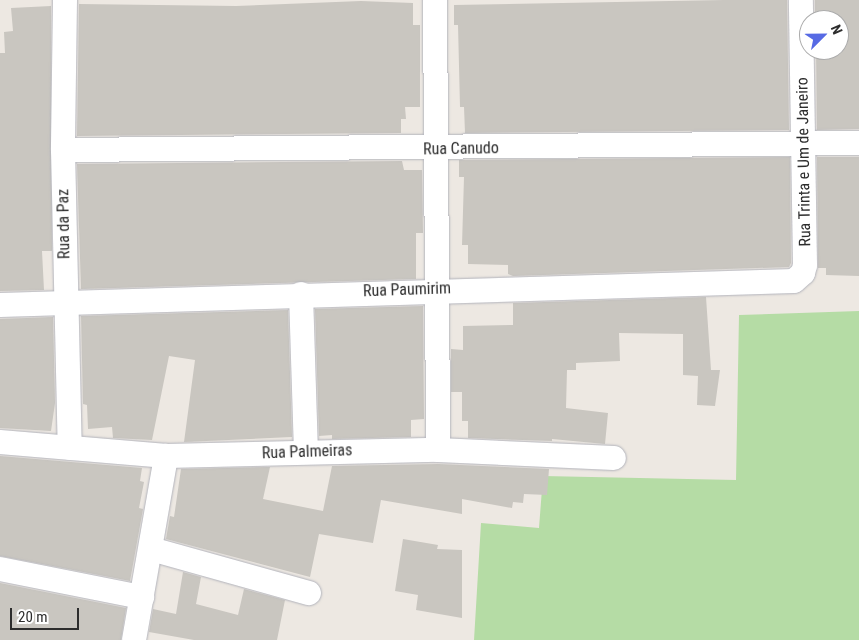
<!DOCTYPE html>
<style>
body{margin:0}
#map{position:relative;width:859px;height:640px;overflow:hidden;background:#ede8e2;font-family:"Roboto Condensed",sans-serif}
div>[style]{position:absolute}
.green>*{inset:0;background:#b5dca5}
.building>*{inset:0;background:#c9c6c0}
.roads{filter:drop-shadow(0 0 1px #b2b3bb) drop-shadow(0 0 1px #b2b3bb)}
.street>*{height:24px;margin:-12px;padding:0 12px;transform-origin:12px;border-radius:12px;background:#fff}
span{translate:-50% -50%;white-space:nowrap;text-align:center;line-height:1.15;-webkit-text-stroke:4px #fff;paint-order:stroke}
.street-label{font-size:16px;color:#2d2d2d}
.north{position:absolute;left:799px;top:10px;width:50px;height:50px;box-sizing:border-box;background:#fff;border:1px solid #ababab;border-radius:50%;rotate:67deg;font-size:14px;font-weight:700;line-height:20px;text-align:center;color:#2d2d2d}
.north::after{content:'';display:block;margin:auto;width:18px;height:22px;background:#576ae4;clip-path:polygon(50% 0,100% 100%,50% 72%,0 100%)}
.scale{position:absolute;left:10px;top:608px;width:69px;height:22px;box-sizing:border-box;border:2px solid #2d2d2d;border-top:0;padding-left:6px;font-size:15px;line-height:18px;white-space:nowrap;color:#2d2d2d;-webkit-text-stroke:4px #fff;paint-order:stroke}
</style>
<div id="map">
<div class="green">
<i style="clip-path:polygon(859px 311px,859px 640px,474px 640px,481px 523px,539px 528px,543px 476px,736px 480px,739px 315px)"></i>
</div>
<div class="building">
<i style="clip-path:polygon(724px 0,787px 0,789px 130px,465px 133px,464px 107px,460px 107px,458px 25px,454px 25px,454px 5px)"></i>
<i style="clip-path:polygon(815px 0,859px 0,859px 129px,817px 130px,816px 50px,839px 50px,839px 20px,815px 20px)"></i>
<i style="clip-path:polygon(361px 1px,413px 3px,413px 25px,420px 25px,420px 107px,405px 107px,406px 119px,401px 119px,401px 133px,77px 136px,79px 4px,236px 6px)"></i>
<i style="clip-path:polygon(51px 6px,52px 251px,42px 251px,44px 290px,0 291px,0 53px,5px 53px,4px 32px,13px 31px,11px 8px)"></i>
<i style="clip-path:polygon(790px 157px,791px 263px,789px 267px,513px 276px,508px 274px,508px 265px,468px 264px,468px 245px,462px 245px,464px 177px,459px 177px,459px 160px)"></i>
<i style="clip-path:polygon(817px 157px,859px 157px,859px 276px,826px 275px,826px 268px,818px 268px)"></i>
<i style="clip-path:polygon(402px 161px,404px 170px,422px 170px,423px 233px,416px 233px,416px 279px,81px 289px,77px 164px)"></i>
<i style="clip-path:polygon(706px 297px,711px 370px,720px 370px,715px 406px,697px 405px,698px 376px,683px 375px,683px 334px,619px 333px,620px 361px,576px 363px,576px 370px,567px 370px,566px 408px,608px 413px,605px 444px,552px 439px,552px 441px,468px 438px,468px 421px,462px 421px,462px 392px,451px 392px,451px 349px,463px 350px,463px 326px,513px 325px,513px 303px)"></i>
<i style="clip-path:polygon(423px 306px,424px 419px,411px 420px,411px 437px,332px 439px,332px 435px,319px 436px,315px 309px)"></i>
<i style="clip-path:polygon(288px 310px,292px 437px,184px 442px,195px 360px,169px 356px,152px 440px,113px 438px,112px 427px,88px 429px,87px 405px,83px 404px,81px 316px)"></i>
<i style="clip-path:polygon(53px 317px,55px 403px,51px 431px,0 428px,0 319px)"></i>
<i style="clip-path:polygon(0 456px,142px 468px,140px 481px,144px 482px,139px 508px,143px 509px,130px 581px,0 556px)"></i>
<i style="clip-path:polygon(438px 464px,549px 469px,547px 495px,524px 494px,523px 503px,513px 502px,512px 508px,462px 499px,462px 514px,381px 500px,373px 543px,319px 534px,310px 577px,166px 539px,170px 516px,174px 517px,181px 469px,270px 467px,263px 499px,323px 511px,332px 466px)"></i>
<i style="clip-path:polygon(403px 539px,438px 545px,437px 549px,462px 550px,462px 618px,416px 610px,418px 595px,395px 591px)"></i>
<i style="clip-path:polygon(183px 572px,201px 577px,196px 604px,238px 615px,244px 589px,285px 600px,277px 640px,194px 640px,149px 632px,153px 609px,176px 614px)"></i>
<i style="clip-path:polygon(0 583px,126px 608px,121px 640px,0 640px)"></i>
</div>
<div class="roads">
<div class="street">
<i style="left:65px;top:0;width:150px;rotate:90.8deg"></i>
<i style="left:63px;top:150px;width:298px;rotate:88.7deg"></i>
<i style="left:435px;top:0;width:450px;rotate:89.6deg"></i>
<i style="left:63px;top:150px;width:796px;rotate:-0.5deg"></i>
<i style="left:301px;top:294px;width:157px;rotate:88.2deg"></i>
<i style="left:0;top:305px;width:794px;rotate:-1.73deg"></i>
<i style="left:794px;top:281px;width:12px;rotate:-42deg"></i>
<i style="left:803px;top:273px;width:8px;rotate:-76deg"></i>
<i style="left:805px;top:265px;width:265px;rotate:-90.9deg"></i>
<i style="left:0;top:442px;width:167px;rotate:4.8deg"></i>
<i style="left:166px;top:456px;width:272px;rotate:-1.3deg"></i>
<i style="left:438px;top:450px;width:176px;rotate:2.6deg"></i>
<i style="left:151px;top:549px;width:164px;rotate:15.6deg"></i>
<i style="left:0;top:569px;width:145px;rotate:11.2deg"></i>
<i style="left:134px;top:640px;width:187px;rotate:-80.1deg"></i>
</div>
</div>
<div class="street-label">
<span style="left:461px;top:149px;rotate:-1deg">Rua Canudo</span>
<span style="left:804px;top:162px;rotate:-91deg">Rua Trinta e Um de Janeiro</span>
<span style="left:64px;top:224px;rotate:-91deg">Rua da Paz</span>
<span style="left:407px;top:290px;rotate:-2deg">Rua Paumirim</span>
<span style="left:307px;top:452px;rotate:-2deg">Rua Palmeiras</span>
</div>
<div class="north">N</div>
<div class="scale">20 m</div>
</div>
